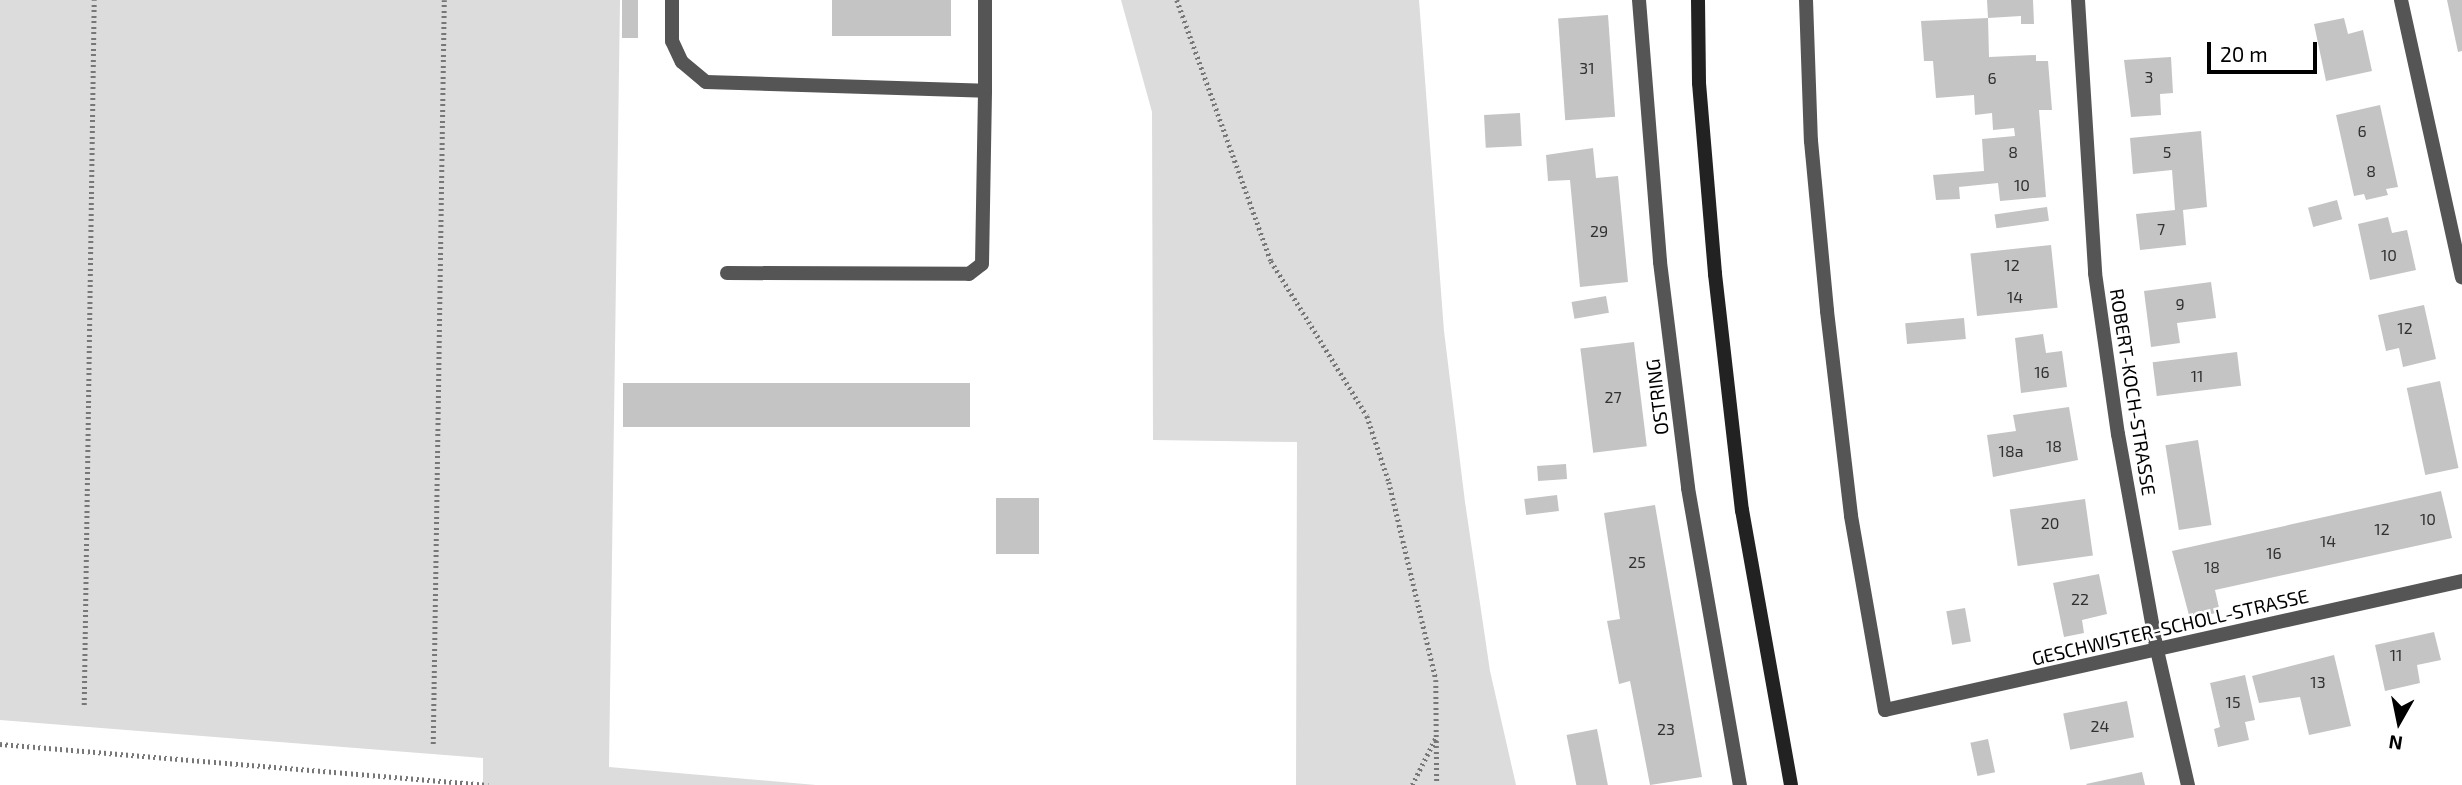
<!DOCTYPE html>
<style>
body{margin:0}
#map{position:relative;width:2462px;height:785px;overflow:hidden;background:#fff;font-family:"Exo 2",sans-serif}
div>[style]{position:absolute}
.green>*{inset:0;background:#dcdcdc}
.building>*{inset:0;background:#c4c4c4;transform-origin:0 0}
.path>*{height:4.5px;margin-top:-2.25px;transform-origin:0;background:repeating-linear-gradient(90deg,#777 0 2px,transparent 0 5.5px)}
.service>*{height:14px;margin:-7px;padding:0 7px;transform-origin:7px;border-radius:7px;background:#555}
.minor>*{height:14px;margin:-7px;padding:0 7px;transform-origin:7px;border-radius:7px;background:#555}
.secondary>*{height:14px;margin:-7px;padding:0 7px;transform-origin:7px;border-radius:7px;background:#222}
span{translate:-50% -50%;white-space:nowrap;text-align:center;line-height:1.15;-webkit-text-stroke:5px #fff;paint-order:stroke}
.number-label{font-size:16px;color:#313131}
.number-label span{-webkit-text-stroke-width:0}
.street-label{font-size:19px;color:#000}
.north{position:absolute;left:2364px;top:687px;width:70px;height:70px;-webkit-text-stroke:5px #fff;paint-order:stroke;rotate:189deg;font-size:19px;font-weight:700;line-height:28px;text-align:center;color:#000}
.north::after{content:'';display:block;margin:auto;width:24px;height:32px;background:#000;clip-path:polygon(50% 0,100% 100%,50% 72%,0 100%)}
.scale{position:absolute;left:2207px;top:42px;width:110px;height:32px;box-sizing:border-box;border:4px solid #000;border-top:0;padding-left:9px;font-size:21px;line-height:24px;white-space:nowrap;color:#000;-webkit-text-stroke:5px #fff;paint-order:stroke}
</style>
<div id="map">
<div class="green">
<i style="clip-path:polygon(0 0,620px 0,609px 767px,816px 785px,483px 785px,483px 758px,0 720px)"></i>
<i style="clip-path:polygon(1121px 0,1419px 0,1444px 331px,1465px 502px,1490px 671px,1516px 785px,1296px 785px,1297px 442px,1153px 440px,1152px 112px)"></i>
</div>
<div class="building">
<i style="left:622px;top:0;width:16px;height:38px"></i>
<i style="left:832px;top:0;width:119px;height:36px"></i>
<i style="clip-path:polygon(1987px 0,2033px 0,2034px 24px,2021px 24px,2021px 16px,1988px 18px)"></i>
<i style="clip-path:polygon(2447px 0,2462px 0,2462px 51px,2458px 52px)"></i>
<i style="left:1608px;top:15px;width:102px;height:50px;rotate:86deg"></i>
<i style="clip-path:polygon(1988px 18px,1989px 57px,2036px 55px,2036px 61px,2048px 61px,2052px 110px,2039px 110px,2046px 197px,2000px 201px,1998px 183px,1959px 187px,1960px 199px,1936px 200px,1933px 175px,1984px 171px,1982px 139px,2015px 136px,2014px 128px,1993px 130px,1992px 113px,1975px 115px,1974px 95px,1936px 98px,1933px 61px,1924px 61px,1921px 21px)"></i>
<i style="clip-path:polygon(2344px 18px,2348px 34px,2363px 30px,2372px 71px,2326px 81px,2314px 24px)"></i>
<i style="clip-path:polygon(2171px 57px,2173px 93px,2160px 94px,2161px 115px,2131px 117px,2124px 60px)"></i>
<i style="clip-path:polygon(2380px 105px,2398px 187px,2386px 189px,2388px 195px,2366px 200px,2364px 194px,2354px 196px,2336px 115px)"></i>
<i style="left:1520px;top:113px;width:33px;height:36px;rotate:87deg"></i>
<i style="clip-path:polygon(2201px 131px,2207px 207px,2183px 210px,2186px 245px,2140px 250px,2136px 214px,2175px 210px,2172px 170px,2133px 174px,2130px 138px)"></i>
<i style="clip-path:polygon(1593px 148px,1596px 178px,1618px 176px,1628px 282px,1580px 287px,1570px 180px,1548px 181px,1546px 155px)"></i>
<i style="left:2337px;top:200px;width:20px;height:30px;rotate:75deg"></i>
<i style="left:2047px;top:207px;width:14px;height:53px;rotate:82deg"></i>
<i style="clip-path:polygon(2388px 217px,2392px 233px,2407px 230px,2416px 270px,2370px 280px,2358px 224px)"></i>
<i style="left:2051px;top:245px;width:63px;height:81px;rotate:84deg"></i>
<i style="clip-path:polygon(2211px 282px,2216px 318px,2177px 323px,2180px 343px,2151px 347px,2144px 291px)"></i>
<i style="left:1606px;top:296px;width:17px;height:35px;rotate:80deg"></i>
<i style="clip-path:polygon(2424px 305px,2436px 359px,2403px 367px,2399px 348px,2386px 351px,2378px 315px)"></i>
<i style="left:1964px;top:318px;width:21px;height:59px;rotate:85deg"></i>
<i style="clip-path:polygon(2043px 334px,2046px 353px,2062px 351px,2067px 387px,2021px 393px,2015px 338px)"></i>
<i style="left:1634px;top:342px;width:105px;height:54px;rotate:83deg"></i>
<i style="left:2237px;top:352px;width:34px;height:85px;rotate:83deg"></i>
<i style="left:2440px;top:381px;width:89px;height:34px;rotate:78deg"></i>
<i style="left:623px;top:383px;width:347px;height:44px"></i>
<i style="clip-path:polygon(2069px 407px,2078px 460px,1993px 477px,1987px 435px,2016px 431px,2013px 415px)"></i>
<i style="left:2198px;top:440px;width:86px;height:33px;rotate:81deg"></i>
<i style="left:1566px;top:464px;width:15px;height:29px;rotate:86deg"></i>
<i style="clip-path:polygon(2441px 491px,2452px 538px,2215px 590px,2220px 612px,2190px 619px,2172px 551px)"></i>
<i style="left:1557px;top:495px;width:16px;height:33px;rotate:83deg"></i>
<i style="left:996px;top:498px;width:43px;height:56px"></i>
<i style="left:2085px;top:499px;width:57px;height:76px;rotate:82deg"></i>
<i style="clip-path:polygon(1655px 505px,1702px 777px,1650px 785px,1630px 681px,1619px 684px,1607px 621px,1620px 619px,1604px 513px)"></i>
<i style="clip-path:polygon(2099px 574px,2107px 614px,2082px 620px,2084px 633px,2064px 637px,2053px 583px)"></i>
<i style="left:1965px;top:608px;width:34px;height:19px;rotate:80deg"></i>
<i style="clip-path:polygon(2434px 632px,2441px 660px,2417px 665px,2420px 683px,2385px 691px,2375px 645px)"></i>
<i style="clip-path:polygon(2334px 655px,2351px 726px,2309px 735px,2300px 697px,2259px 703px,2252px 676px)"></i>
<i style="clip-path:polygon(2245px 675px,2255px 720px,2245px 722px,2249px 740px,2218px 747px,2214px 729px,2220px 727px,2210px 683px)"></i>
<i style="left:2127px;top:701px;width:37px;height:65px;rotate:79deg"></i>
<i style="left:1597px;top:729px;width:57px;height:31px;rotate:79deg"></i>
<i style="left:1988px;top:739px;width:34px;height:18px;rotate:78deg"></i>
<i style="clip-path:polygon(2142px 772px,2145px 785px,2087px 785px,2086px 784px)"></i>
</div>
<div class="path">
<i style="left:1177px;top:0;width:277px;rotate:70.2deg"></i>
<i style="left:1271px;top:261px;width:182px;rotate:58.2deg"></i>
<i style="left:1367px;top:416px;width:70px;rotate:71.6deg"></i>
<i style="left:1389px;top:482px;width:204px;rotate:76.6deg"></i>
<i style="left:1436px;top:680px;width:105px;rotate:89.5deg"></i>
<i style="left:84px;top:705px;width:705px;rotate:-89.19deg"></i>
<i style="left:0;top:744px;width:490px;rotate:4.8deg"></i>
<i style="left:433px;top:744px;width:744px;rotate:-89.15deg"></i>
<i style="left:1412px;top:785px;width:54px;rotate:-63.4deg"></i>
</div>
<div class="service">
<i style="left:672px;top:0;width:41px;rotate:90deg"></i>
<i style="left:672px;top:41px;width:23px;rotate:65deg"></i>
<i style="left:682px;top:62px;width:31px;rotate:40deg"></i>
<i style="left:706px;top:82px;width:279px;rotate:1.8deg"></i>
<i style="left:985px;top:91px;width:91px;rotate:-90deg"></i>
<i style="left:727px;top:273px;width:242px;rotate:0.2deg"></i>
<i style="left:969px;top:274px;width:16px;rotate:-38deg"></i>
<i style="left:982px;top:264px;width:173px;rotate:-89deg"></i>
</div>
<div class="minor">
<i style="left:1639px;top:0;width:263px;rotate:85.4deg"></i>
<i style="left:1660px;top:262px;width:228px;rotate:82.9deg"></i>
<i style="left:1688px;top:488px;width:302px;rotate:80.1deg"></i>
<i style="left:1806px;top:0;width:141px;rotate:88deg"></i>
<i style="left:1811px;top:141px;width:171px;rotate:84.6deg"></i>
<i style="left:1827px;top:311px;width:206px;rotate:83.3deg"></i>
<i style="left:1851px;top:516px;width:197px;rotate:80.1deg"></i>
<i style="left:1885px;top:710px;width:591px;rotate:-12.6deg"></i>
<i style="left:2078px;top:0;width:274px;rotate:86.4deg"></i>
<i style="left:2095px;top:273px;width:163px;rotate:81.9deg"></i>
<i style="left:2118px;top:434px;width:219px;rotate:79.8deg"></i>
<i style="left:2157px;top:650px;width:139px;rotate:77.1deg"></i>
<i style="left:2401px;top:0;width:284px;rotate:77.6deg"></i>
</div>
<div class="secondary">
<i style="left:1698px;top:0;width:83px;rotate:89.3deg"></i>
<i style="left:1699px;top:83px;width:192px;rotate:85.2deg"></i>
<i style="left:1715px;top:274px;width:238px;rotate:83.5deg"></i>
<i style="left:1742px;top:510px;width:279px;rotate:79.9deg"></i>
</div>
<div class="number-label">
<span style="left:1587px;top:68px">31</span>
<span style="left:2149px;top:77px">3</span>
<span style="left:1992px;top:78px">6</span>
<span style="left:2362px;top:131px">6</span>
<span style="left:2013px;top:152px">8</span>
<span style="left:2167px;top:152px">5</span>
<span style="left:2371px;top:171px">8</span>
<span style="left:2022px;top:185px">10</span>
<span style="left:2161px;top:229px">7</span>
<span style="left:1599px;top:231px">29</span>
<span style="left:2389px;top:255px">10</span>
<span style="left:2012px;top:265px">12</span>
<span style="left:2015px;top:297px">14</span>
<span style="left:2180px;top:304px">9</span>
<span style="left:2405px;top:328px">12</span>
<span style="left:2042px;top:372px">16</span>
<span style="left:2197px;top:376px">11</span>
<span style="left:1613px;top:397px">27</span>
<span style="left:2054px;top:446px">18</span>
<span style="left:2011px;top:451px">18a</span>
<span style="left:2428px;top:519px">10</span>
<span style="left:2050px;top:523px">20</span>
<span style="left:2382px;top:529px">12</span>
<span style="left:2328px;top:541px">14</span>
<span style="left:2274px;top:553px">16</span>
<span style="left:1637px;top:562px">25</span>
<span style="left:2212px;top:567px">18</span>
<span style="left:2080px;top:599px">22</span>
<span style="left:2396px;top:655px">11</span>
<span style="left:2318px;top:682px">13</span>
<span style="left:2233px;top:702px">15</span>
<span style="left:2100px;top:726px">24</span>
<span style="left:1666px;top:729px">23</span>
</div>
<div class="street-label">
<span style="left:2133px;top:392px;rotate:81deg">ROBERT-KOCH-STRASSE</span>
<span style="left:1657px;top:397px;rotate:-97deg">OSTRING</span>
<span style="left:2170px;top:627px;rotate:-13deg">GESCHWISTER-SCHOLL-STRASSE</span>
</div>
<div class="north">N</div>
<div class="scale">20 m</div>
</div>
